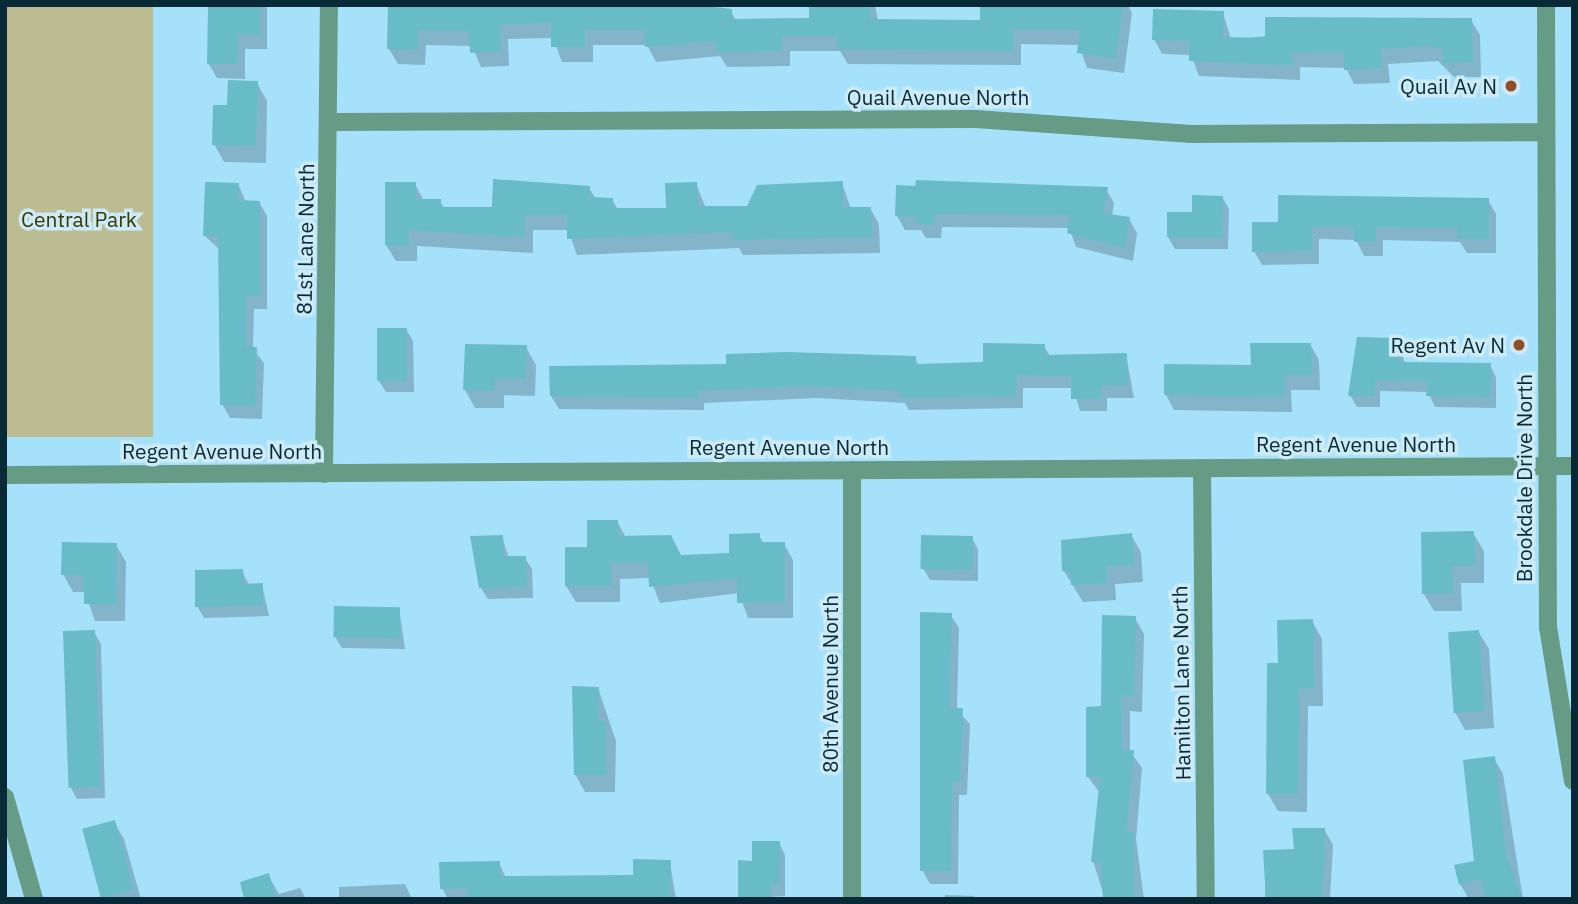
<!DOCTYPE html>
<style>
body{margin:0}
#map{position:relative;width:1578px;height:904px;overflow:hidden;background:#a6e1fc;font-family:"IBM Plex Sans",sans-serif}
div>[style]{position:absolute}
.green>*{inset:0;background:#bcbc93;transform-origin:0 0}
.shadow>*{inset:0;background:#0003}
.building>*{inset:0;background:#67bcc8;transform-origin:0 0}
.minor>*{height:18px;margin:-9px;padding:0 9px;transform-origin:9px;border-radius:9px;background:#669b86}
.tertiary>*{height:18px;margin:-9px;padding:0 9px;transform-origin:9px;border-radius:9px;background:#669b86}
.dots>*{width:19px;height:19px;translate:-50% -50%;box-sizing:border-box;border:4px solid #cdeaf7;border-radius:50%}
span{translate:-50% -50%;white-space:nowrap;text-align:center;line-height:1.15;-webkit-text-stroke:7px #cdeaf7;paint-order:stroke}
.poi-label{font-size:21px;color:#082a36}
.right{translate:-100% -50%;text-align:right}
.street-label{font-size:21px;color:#082a36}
.park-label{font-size:21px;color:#393702}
.frame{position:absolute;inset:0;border:7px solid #082a36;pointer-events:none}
</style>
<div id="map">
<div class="green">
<i style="left:5px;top:5px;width:148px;height:432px"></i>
</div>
<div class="shadow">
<i style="clip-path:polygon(210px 5px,267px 5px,267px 49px,245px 49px,245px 79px,217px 78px,208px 63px)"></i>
<i style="clip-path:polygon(390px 5px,731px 11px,736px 21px,811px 19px,839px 5px,875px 5px,878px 21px,981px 22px,981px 5px,1128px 5px,1132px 13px,1124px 73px,1087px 68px,1079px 45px,1021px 44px,1021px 65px,848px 64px,840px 51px,790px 51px,790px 66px,727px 67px,720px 56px,656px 62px,647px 45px,593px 45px,593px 62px,562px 62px,553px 38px,508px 39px,509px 66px,481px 67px,472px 46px,426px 45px,425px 65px,398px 64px,389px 49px)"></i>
<i style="clip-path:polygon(1223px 13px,1231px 39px,1471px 20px,1480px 35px,1481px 77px,1454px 77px,1438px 61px,1388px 64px,1390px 83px,1354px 84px,1346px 68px,1300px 67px,1300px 80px,1199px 76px,1191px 55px,1162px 54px,1154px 39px)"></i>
<i style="clip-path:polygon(257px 83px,267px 101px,266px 163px,224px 162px,214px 144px,228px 107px)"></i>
<i style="clip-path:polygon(842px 183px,851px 209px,870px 208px,879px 224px,880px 253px,743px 255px,739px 248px,577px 255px,568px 230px,533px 230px,533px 253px,417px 246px,417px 261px,396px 261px,386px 245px,415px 184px,424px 201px,440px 201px,445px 209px,494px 209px,589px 188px,596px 199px,612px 199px,618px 210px,668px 209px,696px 184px,706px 208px,748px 208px)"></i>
<i style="clip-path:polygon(238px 184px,246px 202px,259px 202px,267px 216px,267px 309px,254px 309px,253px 349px,264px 363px,262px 419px,230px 418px,222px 404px,220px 250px,205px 236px)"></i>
<i style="clip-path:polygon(917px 188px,1106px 189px,1114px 203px,1112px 216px,1129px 219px,1137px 233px,1133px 261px,1076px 247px,1069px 228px,942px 227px,941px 238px,926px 238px,921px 230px,905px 230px,897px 216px)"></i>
<i style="clip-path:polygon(1222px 197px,1229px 209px,1228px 249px,1175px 249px,1168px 237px)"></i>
<i style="clip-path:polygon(1488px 200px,1496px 214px,1496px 253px,1467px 253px,1460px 242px,1383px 240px,1383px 256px,1364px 256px,1356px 240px,1319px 239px,1319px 264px,1262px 265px,1254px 251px,1280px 223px)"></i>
<i style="clip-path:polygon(406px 329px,413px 341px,414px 392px,386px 392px,379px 381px)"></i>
<i style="clip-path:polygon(1398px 340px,1405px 363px,1490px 365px,1496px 377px,1496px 408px,1435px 407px,1428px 392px,1380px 391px,1380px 407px,1357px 407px,1350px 395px)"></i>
<i style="clip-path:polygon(1310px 344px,1319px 360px,1320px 390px,1291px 390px,1292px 412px,1174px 410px,1166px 395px)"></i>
<i style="clip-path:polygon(1044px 346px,1050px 356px,1126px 355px,1134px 398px,1107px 398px,1107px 411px,1080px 411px,1073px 388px,1023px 388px,1023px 408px,909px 410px,905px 403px,817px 398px,704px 403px,704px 410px,559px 409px,551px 396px,728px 366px,915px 358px,919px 366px,985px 364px)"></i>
<i style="clip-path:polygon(526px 347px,536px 365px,535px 396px,504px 395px,504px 408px,475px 408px,465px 390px)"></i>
<i style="clip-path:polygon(617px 521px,626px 538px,681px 557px,730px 555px,759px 535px,764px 544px,784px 544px,793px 560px,793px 618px,748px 618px,739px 593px,660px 603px,650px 578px,620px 579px,620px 602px,576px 602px,566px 586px)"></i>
<i style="clip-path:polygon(1473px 533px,1484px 551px,1484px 583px,1461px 583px,1462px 611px,1434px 611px,1424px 594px)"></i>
<i style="clip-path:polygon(1131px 535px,1141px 552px,1143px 582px,1115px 584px,1116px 600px,1083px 602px,1064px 571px)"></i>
<i style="clip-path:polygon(502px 537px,509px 558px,525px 558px,532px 569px,533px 598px,488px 599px,481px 588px,471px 538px)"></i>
<i style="clip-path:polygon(972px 538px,978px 549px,978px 581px,930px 580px,923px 568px)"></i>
<i style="clip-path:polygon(116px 545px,126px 562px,125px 621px,95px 621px,85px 592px,73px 592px,63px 574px)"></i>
<i style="clip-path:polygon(242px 571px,249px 585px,262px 585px,269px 616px,204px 618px,197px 606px)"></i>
<i style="clip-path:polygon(399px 608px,405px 649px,342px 648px,335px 637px)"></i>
<i style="clip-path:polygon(950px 614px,959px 628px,957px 710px,970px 724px,967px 795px,959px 795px,958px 884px,930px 884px,922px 870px)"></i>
<i style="clip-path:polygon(1135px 618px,1144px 634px,1142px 712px,1130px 711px,1130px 751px,1142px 768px,1136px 839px,1144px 899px,1105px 899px,1093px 861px,1100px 793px,1088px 777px,1102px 708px)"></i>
<i style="clip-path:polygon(1312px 621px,1322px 639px,1323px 706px,1308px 706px,1307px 812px,1278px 811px,1268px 794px,1280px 665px)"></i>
<i style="clip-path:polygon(1478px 631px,1489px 649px,1494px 728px,1465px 730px,1455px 712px)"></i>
<i style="clip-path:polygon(94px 632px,101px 644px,105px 798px,77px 799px,71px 788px)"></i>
<i style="clip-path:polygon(598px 688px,616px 741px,615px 792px,585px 792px,575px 774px)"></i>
<i style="clip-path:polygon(1494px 758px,1503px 774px,1523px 899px,1469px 899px,1460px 884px,1476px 862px)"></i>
<i style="clip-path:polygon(114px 822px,124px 839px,141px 899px,103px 899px,84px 830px)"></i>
<i style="clip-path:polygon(1324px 829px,1333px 845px,1330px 899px,1265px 899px,1265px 851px,1296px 851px)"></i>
<i style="clip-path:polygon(779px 843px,785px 855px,785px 896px,739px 899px,753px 862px)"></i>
<i style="clip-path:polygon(670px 862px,676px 899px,448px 899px,442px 888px,499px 863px,506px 878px,635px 877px)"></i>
<i style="clip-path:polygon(268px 875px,279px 894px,300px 888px,306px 899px,246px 899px)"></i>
<i style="clip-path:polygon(405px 884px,412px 899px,339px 899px,339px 887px)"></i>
<i style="clip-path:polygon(945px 895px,974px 896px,975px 899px,945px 899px)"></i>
</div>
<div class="building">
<i style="clip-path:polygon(208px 5px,260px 5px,260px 35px,238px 34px,237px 64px,207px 64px)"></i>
<i style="clip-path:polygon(388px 5px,697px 5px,732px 9px,732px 19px,809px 18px,809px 5px,870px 5px,870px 19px,980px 20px,980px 5px,1123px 5px,1116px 58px,1077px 53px,1080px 30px,1013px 29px,1013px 51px,837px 49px,837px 36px,782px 36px,782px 51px,716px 52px,716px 41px,645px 47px,645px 30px,585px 30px,585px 47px,551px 47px,551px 23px,500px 24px,501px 51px,470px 53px,469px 31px,418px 30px,418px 50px,387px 49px)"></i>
<i style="clip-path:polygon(1153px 9px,1224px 11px,1223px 37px,1265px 38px,1265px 17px,1472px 18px,1473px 62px,1443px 63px,1443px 49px,1429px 46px,1380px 49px,1383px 68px,1344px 70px,1344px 53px,1292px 52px,1292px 65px,1189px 61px,1189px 41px,1152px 40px)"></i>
<i style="clip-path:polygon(228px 80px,258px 81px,256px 146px,212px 145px,213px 105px,227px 105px)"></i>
<i style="clip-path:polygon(493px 179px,590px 186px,590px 197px,613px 198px,613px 208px,666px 208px,665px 183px,697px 182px,698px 206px,747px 206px,757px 185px,843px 181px,843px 207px,871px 207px,872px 237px,732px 240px,732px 232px,567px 239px,567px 215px,525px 215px,524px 237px,409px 230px,409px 246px,385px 245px,385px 182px,416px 182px,416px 199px,441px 199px,441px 207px,492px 207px)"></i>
<i style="clip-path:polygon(916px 180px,1108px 187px,1103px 213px,1130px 217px,1125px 248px,1067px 233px,1070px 215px,935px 214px,934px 225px,916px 224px,916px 217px,895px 216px,896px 185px,915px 186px)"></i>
<i style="clip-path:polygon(205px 182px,239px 183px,238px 200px,260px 201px,260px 296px,246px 295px,246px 347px,257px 347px,255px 406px,220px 405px,218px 236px,203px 236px)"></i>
<i style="clip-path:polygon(1192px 195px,1223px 196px,1222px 238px,1167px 237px,1167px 212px,1192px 212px)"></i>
<i style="clip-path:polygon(1278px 195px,1489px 198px,1489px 239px,1457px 239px,1457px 228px,1376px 227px,1376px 242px,1354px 242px,1354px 227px,1312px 226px,1312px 251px,1252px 252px,1252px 222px,1278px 222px)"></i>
<i style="left:377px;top:328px;width:30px;height:53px"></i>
<i style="clip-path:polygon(1357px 337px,1399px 338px,1399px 362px,1491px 363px,1490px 397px,1426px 396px,1427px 381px,1375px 380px,1375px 396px,1348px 396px)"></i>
<i style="clip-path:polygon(983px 343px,1045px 344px,1045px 355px,1127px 353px,1128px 385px,1101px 386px,1101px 399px,1071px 399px,1071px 376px,1017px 375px,1016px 396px,900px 398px,900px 391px,809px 386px,698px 391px,698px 398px,550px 396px,549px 366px,726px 364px,726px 354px,787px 352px,916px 356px,916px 364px,983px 362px)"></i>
<i style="clip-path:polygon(1250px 343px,1311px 343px,1312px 375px,1284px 375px,1284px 397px,1164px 395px,1164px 364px,1251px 365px)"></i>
<i style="clip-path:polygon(465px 344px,527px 345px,526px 379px,495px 378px,494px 391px,463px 390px)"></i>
<i style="clip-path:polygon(587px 520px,618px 520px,618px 536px,671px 535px,681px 555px,729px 553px,729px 534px,760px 533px,760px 542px,785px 542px,785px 602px,737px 603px,737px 578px,649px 587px,648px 562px,611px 563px,611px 586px,565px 586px,565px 547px,587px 547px)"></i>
<i style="clip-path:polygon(1474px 531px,1475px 566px,1452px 566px,1453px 593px,1422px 594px,1421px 532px)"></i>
<i style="clip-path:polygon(1132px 533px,1134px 565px,1106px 566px,1107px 583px,1071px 585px,1070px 571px,1062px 571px,1061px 540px)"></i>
<i style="clip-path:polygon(503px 535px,504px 556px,526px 556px,527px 587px,479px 588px,470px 536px)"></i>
<i style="left:921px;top:535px;width:52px;height:34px;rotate:1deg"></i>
<i style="clip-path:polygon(62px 542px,117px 543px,116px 604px,84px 604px,84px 575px,61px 575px)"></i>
<i style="clip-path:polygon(243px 569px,244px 584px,263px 583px,263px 605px,195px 607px,195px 570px)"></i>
<i style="left:334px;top:606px;width:66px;height:31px;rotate:1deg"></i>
<i style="clip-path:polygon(920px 612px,952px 613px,949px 708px,963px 708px,960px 782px,952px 781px,951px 871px,920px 871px)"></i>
<i style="clip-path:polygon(1102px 615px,1136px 616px,1134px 696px,1121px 695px,1122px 750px,1134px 750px,1126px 832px,1134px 832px,1134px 899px,1103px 899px,1101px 862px,1091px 862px,1100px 777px,1086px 777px,1086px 707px,1101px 706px)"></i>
<i style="clip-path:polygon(1313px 619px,1314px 688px,1299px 689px,1298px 794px,1266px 794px,1267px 663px,1278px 663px,1277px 620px)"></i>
<i style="left:95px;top:630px;width:157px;height:32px;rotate:88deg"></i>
<i style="left:1479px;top:630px;width:81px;height:31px;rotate:86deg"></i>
<i style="clip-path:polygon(572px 686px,599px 687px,598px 721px,606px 721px,606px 775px,574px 775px)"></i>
<i style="clip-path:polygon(1495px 756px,1506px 853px,1522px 899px,1486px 899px,1481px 879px,1459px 885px,1454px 865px,1474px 861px,1463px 760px)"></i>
<i style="left:115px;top:820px;width:72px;height:34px;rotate:75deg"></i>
<i style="clip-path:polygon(1292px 828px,1325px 828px,1322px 897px,1266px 899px,1263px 850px,1294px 849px)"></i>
<i style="clip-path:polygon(752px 841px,780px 841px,779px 884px,771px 884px,771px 899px,738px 899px,738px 860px,752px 861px)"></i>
<i style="clip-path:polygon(633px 859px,671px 860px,670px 899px,467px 899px,467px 888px,440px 889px,439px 862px,500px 861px,500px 876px,633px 875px)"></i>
<i style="clip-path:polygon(269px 873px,276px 899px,244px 899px,240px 882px)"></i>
</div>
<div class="minor">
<i style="left:330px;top:122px;width:646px;rotate:-0.27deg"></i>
<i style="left:976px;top:119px;width:216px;rotate:4deg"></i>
<i style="left:1191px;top:134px;width:355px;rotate:-0.3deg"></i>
<i style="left:1202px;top:468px;width:431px;rotate:89.5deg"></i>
<i style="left:852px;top:470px;width:429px;rotate:90deg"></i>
<i style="left:324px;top:474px;width:469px;rotate:-89.4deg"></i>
<i style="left:5px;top:797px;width:106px;rotate:74.1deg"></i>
</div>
<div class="tertiary">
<i style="left:1546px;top:5px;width:622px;rotate:89.82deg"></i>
<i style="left:1548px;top:627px;width:156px;rotate:80.8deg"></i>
<i style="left:5px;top:475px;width:1568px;rotate:-0.33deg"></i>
</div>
<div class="dots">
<i style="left:1511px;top:86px;background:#944e27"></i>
<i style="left:1519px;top:345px;background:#944e27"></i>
</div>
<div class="poi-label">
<span class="right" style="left:1497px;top:86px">Quail Av N</span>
<span class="right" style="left:1505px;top:345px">Regent Av N</span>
</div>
<div class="street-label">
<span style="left:938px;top:97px">Quail Avenue North</span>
<span style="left:305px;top:239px;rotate:-89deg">81st Lane North</span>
<span style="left:1356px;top:444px">Regent Avenue North</span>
<span style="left:789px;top:447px">Regent Avenue North</span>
<span style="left:222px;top:451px">Regent Avenue North</span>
<span style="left:1524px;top:478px;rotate:-90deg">Brookdale Drive North</span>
<span style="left:1181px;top:683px;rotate:-91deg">Hamilton Lane North</span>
<span style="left:830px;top:684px;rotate:-90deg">80th Avenue North</span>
</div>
<div class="park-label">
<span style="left:79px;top:219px">Central Park</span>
</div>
<div class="frame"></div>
</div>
